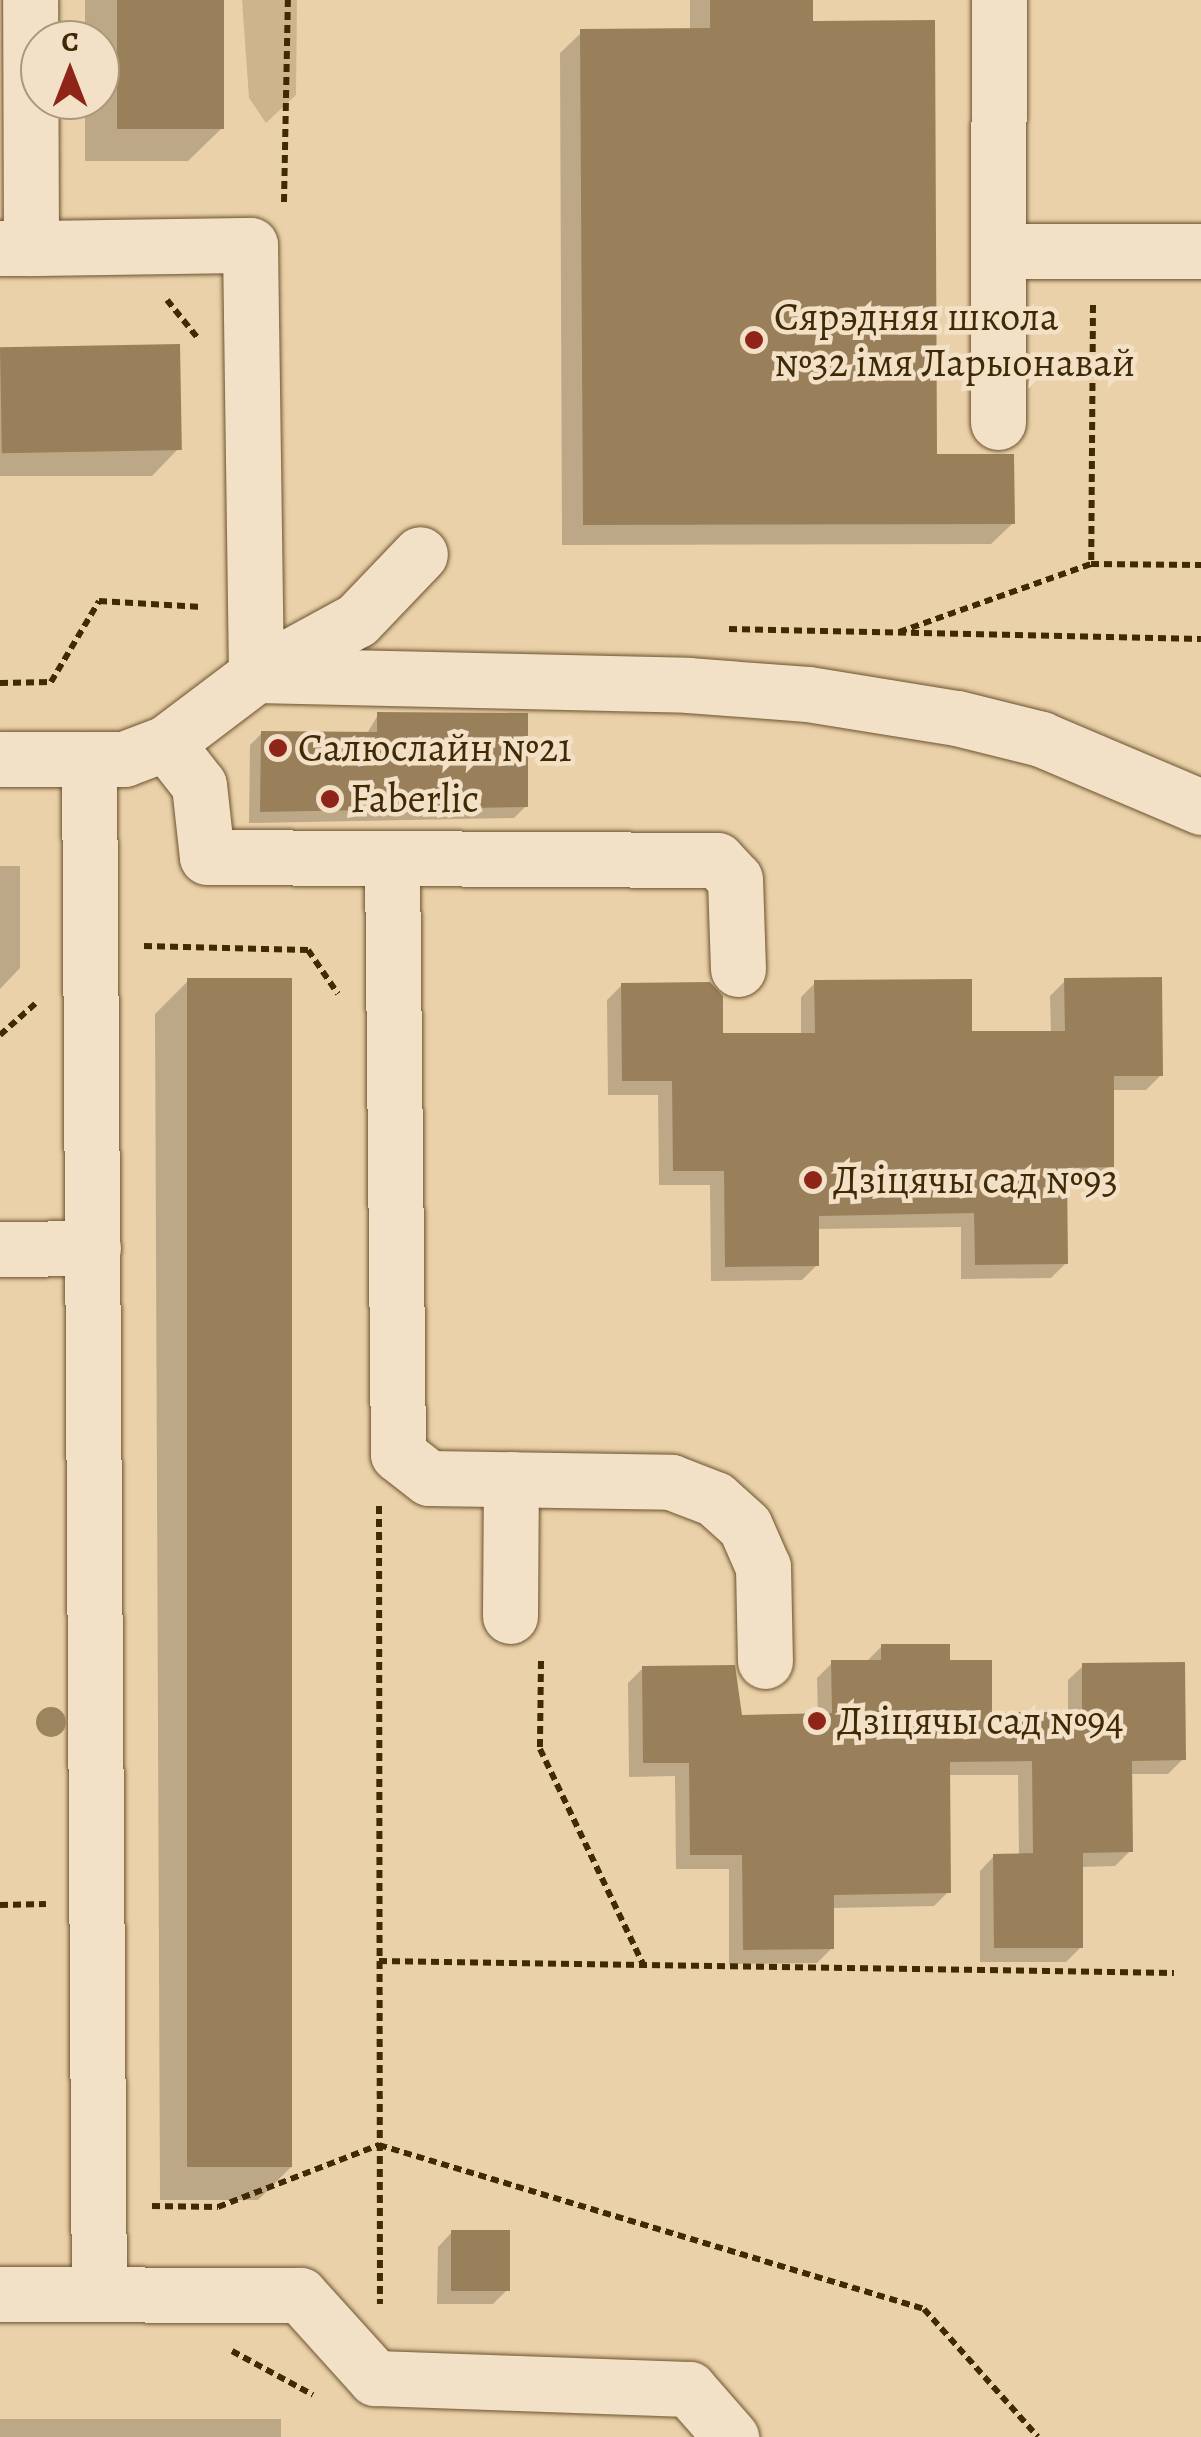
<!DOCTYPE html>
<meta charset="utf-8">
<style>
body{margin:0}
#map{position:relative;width:1201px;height:2437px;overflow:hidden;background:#ebd1a9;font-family:Alegreya,serif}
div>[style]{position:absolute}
.green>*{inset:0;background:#ceb48d}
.shadow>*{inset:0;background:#0003;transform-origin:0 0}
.building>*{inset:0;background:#99805a;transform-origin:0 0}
.path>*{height:6px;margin-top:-3px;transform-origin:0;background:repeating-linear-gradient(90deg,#402905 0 8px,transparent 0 13px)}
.roads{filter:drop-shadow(0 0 2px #6b532e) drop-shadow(0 0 2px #6b532e)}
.minor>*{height:55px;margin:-27.5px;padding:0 27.5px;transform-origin:27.5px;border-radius:27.5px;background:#f2e1c7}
.trees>*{width:30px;height:30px;margin:-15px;border-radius:50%;background:#9c845e}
.dots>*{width:28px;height:28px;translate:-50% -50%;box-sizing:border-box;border:5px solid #f2e1c7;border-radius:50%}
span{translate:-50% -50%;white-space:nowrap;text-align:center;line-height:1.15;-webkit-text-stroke:9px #f2e1c7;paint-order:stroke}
.poi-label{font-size:40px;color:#402905}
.left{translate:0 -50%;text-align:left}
.north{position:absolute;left:20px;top:20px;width:100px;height:100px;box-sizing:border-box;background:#f2e1c7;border:2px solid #ab9779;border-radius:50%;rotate:0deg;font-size:28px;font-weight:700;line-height:40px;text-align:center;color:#402905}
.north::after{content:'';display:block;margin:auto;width:35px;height:45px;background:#8f2418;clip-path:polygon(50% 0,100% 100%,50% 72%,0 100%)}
</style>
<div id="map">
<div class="green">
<i style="clip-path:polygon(242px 0,297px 0,296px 95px,266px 123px,249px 98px)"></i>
</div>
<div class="shadow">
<i style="clip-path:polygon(85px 0,221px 0,222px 128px,188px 161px,85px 161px,85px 100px,100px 100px,100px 40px,85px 40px)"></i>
<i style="clip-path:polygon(690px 0,810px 0,810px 23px,934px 457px,1013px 523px,991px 544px,562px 545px,560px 53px,582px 32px,690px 31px)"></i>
<i style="clip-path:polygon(0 348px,178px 449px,152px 476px,0 476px)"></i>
<i style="clip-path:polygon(378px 715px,526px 806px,514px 818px,249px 823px,250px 745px,262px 733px,366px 735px)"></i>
<i style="clip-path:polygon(0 866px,20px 866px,20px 968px,0 989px)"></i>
<i style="clip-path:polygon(188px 981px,292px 2166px,258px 2200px,160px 2200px,155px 1014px)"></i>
<i style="clip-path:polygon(1065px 981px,1161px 1075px,1146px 1090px,1111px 1090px,1112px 1166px,1097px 1180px,1065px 1181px,1066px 1263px,1051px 1278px,961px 1279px,961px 1227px,816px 1229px,817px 1265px,802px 1280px,711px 1281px,710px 1185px,659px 1185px,658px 1095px,608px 1095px,607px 1000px,622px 985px,720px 1035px,801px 1035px,801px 997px,816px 982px,970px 1034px,1051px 1034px,1050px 996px)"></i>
<i style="clip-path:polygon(882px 1646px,947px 1662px,989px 1715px,1068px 1715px,1068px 1680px,1083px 1666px,1183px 1759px,1168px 1774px,1130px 1774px,1130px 1851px,1115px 1866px,1080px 1867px,1081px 1947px,1066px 1962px,980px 1962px,980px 1871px,994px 1856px,1019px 1856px,1018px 1775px,948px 1775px,948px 1892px,934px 1906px,832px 1908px,832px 1948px,817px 1963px,729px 1964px,729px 1869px,676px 1869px,675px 1776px,629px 1777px,628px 1683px,643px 1668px,740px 1718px,818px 1716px,817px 1678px,832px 1663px,866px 1662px)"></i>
<i style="clip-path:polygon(452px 2232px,507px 2290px,493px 2304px,437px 2304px,438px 2247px)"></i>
<i style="left:281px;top:2419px;width:18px;height:281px;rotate:90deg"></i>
</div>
<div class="building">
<i style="left:117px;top:0;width:107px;height:129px"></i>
<i style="clip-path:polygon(710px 0,813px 0,813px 21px,935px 20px,937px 454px,1014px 454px,1015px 524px,583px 525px,580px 29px,710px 28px)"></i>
<i style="left:180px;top:344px;width:106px;height:180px;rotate:89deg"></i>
<i style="clip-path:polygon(377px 712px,528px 713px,528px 807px,260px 812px,261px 731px,377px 732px)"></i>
<i style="clip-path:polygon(1162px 977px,1163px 1076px,1114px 1076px,1114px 1167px,1067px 1168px,1068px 1264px,975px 1265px,974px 1213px,819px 1216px,819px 1266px,725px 1267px,724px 1171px,673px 1171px,672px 1081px,622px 1081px,621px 983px,710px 982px,723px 996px,723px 1033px,815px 1033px,814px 980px,972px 979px,972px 1031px,1065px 1031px,1064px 978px)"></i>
<i style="left:187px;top:978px;width:105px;height:1189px"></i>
<i style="clip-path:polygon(881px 1644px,950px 1644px,950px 1660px,992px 1660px,992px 1712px,1082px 1712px,1082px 1663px,1185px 1662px,1186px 1760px,1132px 1761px,1133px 1852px,1083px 1853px,1083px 1948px,994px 1948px,993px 1854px,1033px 1853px,1032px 1761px,950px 1762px,951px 1893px,834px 1895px,834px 1949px,743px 1950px,742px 1855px,690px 1855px,689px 1763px,643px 1763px,642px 1666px,735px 1665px,742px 1715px,832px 1713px,831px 1660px,881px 1660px)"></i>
<i style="left:451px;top:2230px;width:59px;height:61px"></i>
</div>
<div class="path">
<i style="left:284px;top:202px;width:202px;rotate:-88.9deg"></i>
<i style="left:167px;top:300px;width:48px;rotate:51deg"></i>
<i style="left:1093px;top:305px;width:259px;rotate:90.4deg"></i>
<i style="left:1091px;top:564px;width:110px;rotate:0.5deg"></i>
<i style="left:729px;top:629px;width:472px;rotate:1.2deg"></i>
<i style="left:899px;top:632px;width:204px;rotate:-19.5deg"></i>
<i style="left:0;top:683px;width:51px;rotate:-1.1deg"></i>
<i style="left:51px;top:682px;width:94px;rotate:-59.3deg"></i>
<i style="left:99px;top:601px;width:103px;rotate:3.3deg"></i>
<i style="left:144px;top:946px;width:164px;rotate:1.4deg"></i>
<i style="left:308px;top:950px;width:53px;rotate:55.7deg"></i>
<i style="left:0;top:1035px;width:48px;rotate:-41.6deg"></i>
<i style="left:379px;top:1506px;width:798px;rotate:89.93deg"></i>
<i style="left:541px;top:1661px;width:88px;rotate:90.7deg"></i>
<i style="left:540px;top:1749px;width:241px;rotate:64.4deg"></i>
<i style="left:0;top:1905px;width:46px;rotate:-1.2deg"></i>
<i style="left:379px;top:1961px;width:795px;rotate:0.86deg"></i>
<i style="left:152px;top:2206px;width:66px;rotate:0.9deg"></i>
<i style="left:218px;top:2207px;width:173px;rotate:-21.1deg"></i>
<i style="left:379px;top:2145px;width:569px;rotate:16.75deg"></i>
<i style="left:924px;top:2309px;width:171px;rotate:48.3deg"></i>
<i style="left:232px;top:2351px;width:92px;rotate:28.5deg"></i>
</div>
<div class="roads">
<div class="minor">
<i style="left:0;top:248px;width:31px"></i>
<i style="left:31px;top:248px;width:248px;rotate:-90.2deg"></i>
<i style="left:31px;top:248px;width:219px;rotate:-0.8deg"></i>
<i style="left:250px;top:245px;width:430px;rotate:89.2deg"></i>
<i style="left:256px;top:675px;width:115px;rotate:-28.6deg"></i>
<i style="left:357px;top:620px;width:91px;rotate:-46.3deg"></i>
<i style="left:998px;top:251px;width:203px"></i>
<i style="left:998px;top:422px;width:422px;rotate:-89.9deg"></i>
<i style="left:166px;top:743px;width:53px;rotate:51.8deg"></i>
<i style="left:199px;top:785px;width:72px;rotate:83.7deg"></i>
<i style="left:207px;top:857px;width:510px;rotate:0.34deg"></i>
<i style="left:717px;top:860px;width:26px;rotate:47deg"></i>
<i style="left:735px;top:879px;width:90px;rotate:88.1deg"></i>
<i style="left:0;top:759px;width:124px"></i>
<i style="left:124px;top:759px;width:45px;rotate:-20.9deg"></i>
<i style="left:166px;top:743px;width:113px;rotate:-37.1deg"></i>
<i style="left:256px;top:675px;width:432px;rotate:1.3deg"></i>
<i style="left:688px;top:685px;width:120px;rotate:4.3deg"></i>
<i style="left:808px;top:694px;width:151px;rotate:9.2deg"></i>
<i style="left:957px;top:718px;width:87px;rotate:14deg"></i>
<i style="left:1041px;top:739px;width:174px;rotate:23deg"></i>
<i style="left:89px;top:760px;width:1534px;rotate:89.63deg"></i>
<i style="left:392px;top:861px;width:593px;rotate:89.42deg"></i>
<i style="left:398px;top:1454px;width:39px;rotate:38deg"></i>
<i style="left:429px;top:1478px;width:242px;rotate:0.9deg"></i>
<i style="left:671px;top:1482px;width:47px;rotate:21.1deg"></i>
<i style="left:715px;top:1499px;width:40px;rotate:42deg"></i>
<i style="left:745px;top:1526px;width:45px;rotate:66.3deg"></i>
<i style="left:763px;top:1567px;width:94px;rotate:88.8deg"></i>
<i style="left:0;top:1249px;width:93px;rotate:-0.6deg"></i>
<i style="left:510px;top:1616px;width:137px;rotate:-89.6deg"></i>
<i style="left:0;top:2294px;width:300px;rotate:0.2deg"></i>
<i style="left:300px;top:2295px;width:112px;rotate:47.9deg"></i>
<i style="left:375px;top:2378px;width:314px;rotate:2deg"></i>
<i style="left:689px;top:2389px;width:64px;rotate:48.8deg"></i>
</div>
</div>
<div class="trees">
<i style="left:51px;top:1722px"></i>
</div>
<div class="dots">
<i style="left:754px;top:340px;background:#8f2418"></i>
<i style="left:278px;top:748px;background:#8f2418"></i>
<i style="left:330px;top:799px;background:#8f2418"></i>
<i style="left:813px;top:1180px;background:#8f2418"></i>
<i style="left:817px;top:1721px;background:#8f2418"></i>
</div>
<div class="poi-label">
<span class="left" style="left:774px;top:340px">Сярэдняя школа<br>№32 імя Ларыонавай</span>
<span class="left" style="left:298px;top:748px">Салюслайн №21</span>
<span class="left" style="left:350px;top:799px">Faberlic</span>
<span class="left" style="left:833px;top:1180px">Дзіцячы сад №93</span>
<span class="left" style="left:837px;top:1721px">Дзіцячы сад №94</span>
</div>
<div class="north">С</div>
</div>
